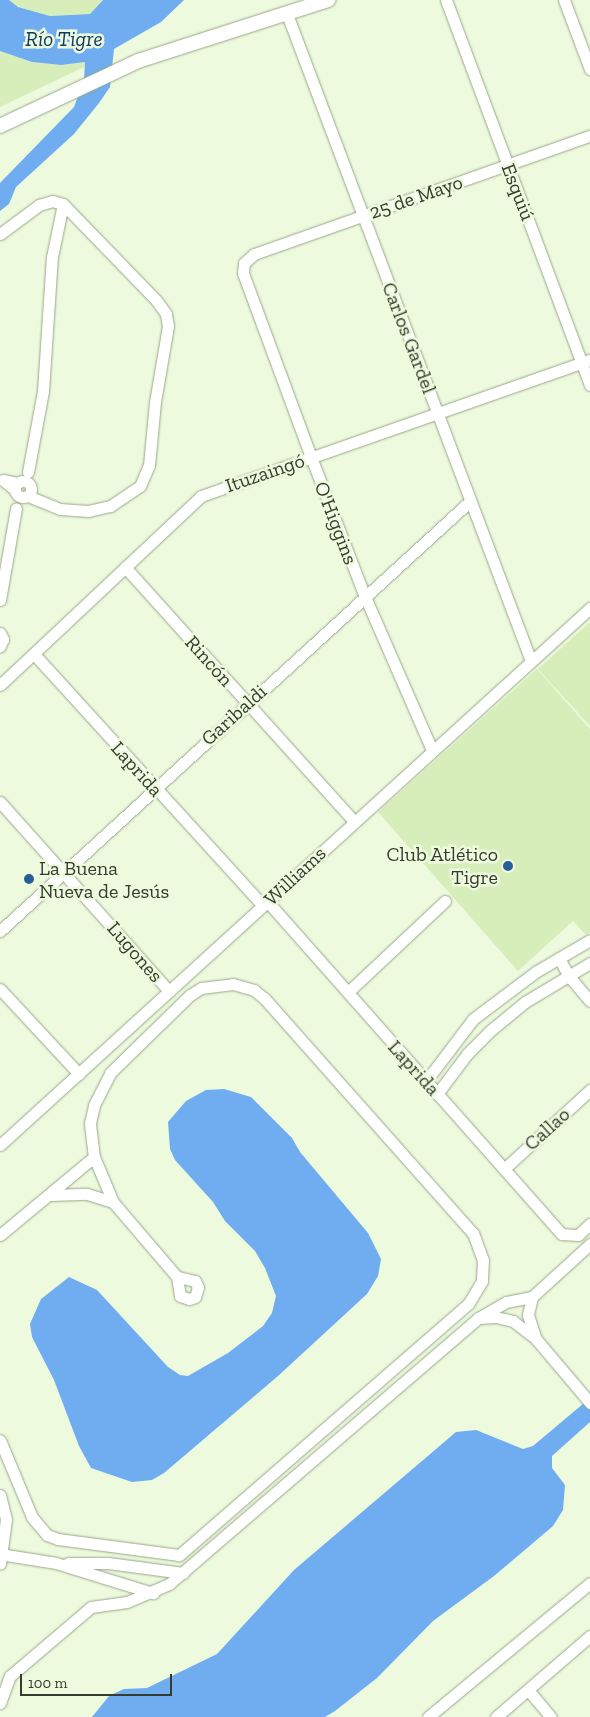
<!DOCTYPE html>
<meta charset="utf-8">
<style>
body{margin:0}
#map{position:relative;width:590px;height:1717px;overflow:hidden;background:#edfadd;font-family:"Zilla Slab",serif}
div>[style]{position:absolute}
.green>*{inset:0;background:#d8eeba}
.water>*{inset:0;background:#6fadf0}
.roads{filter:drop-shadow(0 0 1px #9aa68b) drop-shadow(0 0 1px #9aa68b)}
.minor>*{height:11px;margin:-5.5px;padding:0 5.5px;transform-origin:5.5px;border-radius:5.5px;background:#fff}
.minor>.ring{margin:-5.5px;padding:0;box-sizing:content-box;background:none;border:11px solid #fff;border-radius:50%}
.major>*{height:14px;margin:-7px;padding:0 7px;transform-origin:7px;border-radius:7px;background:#fff}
.dots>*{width:14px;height:14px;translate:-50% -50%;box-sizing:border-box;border:2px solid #edfadd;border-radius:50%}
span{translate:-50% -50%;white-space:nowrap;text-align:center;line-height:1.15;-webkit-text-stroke:5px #edfadd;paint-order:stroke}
.street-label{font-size:20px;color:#363b2f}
.poi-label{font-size:20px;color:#363b2f}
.right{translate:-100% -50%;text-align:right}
.left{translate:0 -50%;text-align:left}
.water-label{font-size:21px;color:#0f3b66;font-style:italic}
.scale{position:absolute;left:20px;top:1674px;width:152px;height:22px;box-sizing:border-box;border:2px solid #363b2f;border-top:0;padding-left:6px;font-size:15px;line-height:18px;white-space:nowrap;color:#363b2f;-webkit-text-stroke:4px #edfadd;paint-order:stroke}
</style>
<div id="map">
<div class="green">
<i style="clip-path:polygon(9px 0,103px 0,90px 14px,49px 16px,18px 7px)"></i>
<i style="clip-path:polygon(0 51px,32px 62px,61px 65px,99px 60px,0 107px)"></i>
<i style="clip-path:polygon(590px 622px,590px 726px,538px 669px)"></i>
<i style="clip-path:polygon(537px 669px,590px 729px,590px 932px,586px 935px,573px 921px,518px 971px,378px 812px)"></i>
</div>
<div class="water">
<i style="clip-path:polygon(0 0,9px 0,18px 7px,50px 16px,90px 14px,103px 0,184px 0,161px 22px,114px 49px,110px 87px,99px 103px,74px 134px,16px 187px,9px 204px,0 211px,0 183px,74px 107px,84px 80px,85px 62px,61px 65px,32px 62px,0 51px)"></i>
<i style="clip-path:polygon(224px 1089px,251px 1097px,292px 1138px,300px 1152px,368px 1233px,381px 1259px,378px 1276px,367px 1294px,278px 1376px,164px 1473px,152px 1480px,132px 1482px,91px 1468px,79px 1446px,54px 1380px,32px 1337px,30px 1324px,41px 1299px,69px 1277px,97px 1290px,168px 1367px,180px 1375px,188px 1376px,228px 1353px,263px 1326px,272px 1313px,276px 1296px,265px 1268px,255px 1251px,225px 1221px,213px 1202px,175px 1160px,170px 1149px,168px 1122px,186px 1101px,206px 1090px)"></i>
<i style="clip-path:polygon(590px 1398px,590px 1422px,552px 1456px,552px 1468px,565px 1485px,563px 1510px,553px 1526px,494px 1576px,433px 1621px,377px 1678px,335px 1711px,325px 1717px,92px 1717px,109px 1696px,124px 1689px,147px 1688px,217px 1654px,294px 1570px,456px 1432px,476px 1430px,523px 1449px,533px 1446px)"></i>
</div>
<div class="roads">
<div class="minor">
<i style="left:446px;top:0;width:411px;rotate:69.5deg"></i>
<i style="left:564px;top:0;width:74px;rotate:69.4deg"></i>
<i style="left:287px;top:14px;width:691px;rotate:69.34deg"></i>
<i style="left:0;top:234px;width:49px;rotate:-36.6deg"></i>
<i style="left:39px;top:205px;width:14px;rotate:-17deg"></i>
<i style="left:52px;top:201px;width:11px;rotate:15deg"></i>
<i style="left:63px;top:204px;width:134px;rotate:45.9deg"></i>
<i style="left:156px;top:300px;width:17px;rotate:54deg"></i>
<i style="left:166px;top:314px;width:12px;rotate:81deg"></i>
<i style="left:168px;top:326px;width:77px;rotate:99.7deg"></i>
<i style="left:155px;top:402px;width:63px;rotate:95.4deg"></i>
<i style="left:149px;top:465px;width:23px;rotate:113deg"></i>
<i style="left:140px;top:486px;width:36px;rotate:146deg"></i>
<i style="left:110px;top:506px;width:23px;rotate:167deg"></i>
<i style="left:88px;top:511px;width:28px;rotate:-176deg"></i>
<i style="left:60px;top:509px;width:35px;rotate:-158deg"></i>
<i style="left:28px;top:472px;width:82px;rotate:-79.5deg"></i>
<i style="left:43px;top:391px;width:134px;rotate:-86.2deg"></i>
<i style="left:52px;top:257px;width:54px;rotate:-78.3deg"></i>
<i class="ring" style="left:15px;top:481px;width:5px;height:5px"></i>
<i style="left:14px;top:489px;width:14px;rotate:-141deg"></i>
<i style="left:3px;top:480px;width:14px;rotate:12deg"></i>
<i style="left:125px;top:567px;width:342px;rotate:48deg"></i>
<i style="left:0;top:600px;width:93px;rotate:-80.1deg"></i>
<i style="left:0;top:633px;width:7px;rotate:63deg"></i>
<i style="left:3px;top:639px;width:8px;rotate:113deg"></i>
<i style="left:34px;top:654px;width:339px;rotate:47.7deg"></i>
<i style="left:0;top:685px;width:276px;rotate:-43.2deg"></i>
<i style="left:201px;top:496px;width:412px;rotate:-19.3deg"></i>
<i style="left:432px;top:750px;width:167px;rotate:-113.6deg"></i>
<i style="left:365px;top:597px;width:150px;rotate:-111.1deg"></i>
<i style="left:311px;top:457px;width:196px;rotate:-110.3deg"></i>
<i style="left:243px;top:273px;width:10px;rotate:-84deg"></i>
<i style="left:244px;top:263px;width:13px;rotate:-42deg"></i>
<i style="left:254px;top:254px;width:356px;rotate:-19.4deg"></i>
<i style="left:0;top:802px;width:254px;rotate:48.2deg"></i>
<i style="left:267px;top:901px;width:445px;rotate:48.5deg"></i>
<i style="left:562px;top:1234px;width:16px;rotate:4deg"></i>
<i style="left:578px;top:1235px;width:16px;rotate:-43deg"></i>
<i style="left:0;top:931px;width:636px;rotate:-42.45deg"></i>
<i style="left:559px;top:958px;width:19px;rotate:62deg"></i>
<i style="left:568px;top:975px;width:34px;rotate:50deg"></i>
<i style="left:0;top:989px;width:116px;rotate:47.1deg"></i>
<i style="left:348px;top:992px;width:133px;rotate:-43.2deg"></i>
<i style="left:426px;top:1081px;width:78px;rotate:-52.8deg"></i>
<i style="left:473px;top:1019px;width:80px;rotate:-36.9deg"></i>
<i style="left:537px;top:971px;width:61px;rotate:-30.3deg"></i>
<i style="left:437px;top:1094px;width:50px;rotate:-53.1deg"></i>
<i style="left:467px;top:1054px;width:34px;rotate:-45deg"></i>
<i style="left:491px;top:1030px;width:44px;rotate:-39.5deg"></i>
<i style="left:525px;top:1002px;width:76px;rotate:-31deg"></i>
<i style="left:0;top:1145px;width:798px;rotate:-42.31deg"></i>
<i style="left:94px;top:1157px;width:49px;rotate:67.1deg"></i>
<i style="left:504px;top:1169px;width:117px;rotate:-42.6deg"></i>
<i style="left:51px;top:1195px;width:36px;rotate:-2deg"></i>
<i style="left:87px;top:1194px;width:27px;rotate:17deg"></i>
<i style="left:113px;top:1202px;width:99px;rotate:49.5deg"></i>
<i style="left:177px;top:1277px;width:19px;rotate:81deg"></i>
<i style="left:180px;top:1296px;width:9px;rotate:18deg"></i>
<i style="left:189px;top:1299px;width:6px;rotate:-18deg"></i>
<i style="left:195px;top:1297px;width:10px;rotate:-73deg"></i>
<i style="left:198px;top:1287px;width:7px;rotate:-117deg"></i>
<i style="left:195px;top:1281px;width:18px;rotate:-167deg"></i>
<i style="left:0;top:1235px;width:122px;rotate:-39.7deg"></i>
<i style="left:94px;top:1157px;width:34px;rotate:-97deg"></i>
<i style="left:90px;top:1123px;width:18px;rotate:-77deg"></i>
<i style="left:94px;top:1105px;width:36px;rotate:-63deg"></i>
<i style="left:110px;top:1073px;width:112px;rotate:-44.3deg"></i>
<i style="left:190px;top:995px;width:13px;rotate:-32deg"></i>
<i style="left:201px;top:988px;width:32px;rotate:-7deg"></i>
<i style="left:233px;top:984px;width:22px;rotate:16deg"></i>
<i style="left:254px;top:990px;width:13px;rotate:39deg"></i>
<i style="left:264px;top:998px;width:314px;rotate:48.4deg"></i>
<i style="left:473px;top:1233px;width:29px;rotate:70deg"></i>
<i style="left:483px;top:1260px;width:21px;rotate:93deg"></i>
<i style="left:482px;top:1281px;width:27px;rotate:121deg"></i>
<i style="left:468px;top:1304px;width:383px;rotate:139deg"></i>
<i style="left:179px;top:1555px;width:122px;rotate:-172.5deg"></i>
<i style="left:58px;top:1539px;width:12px;rotate:-160deg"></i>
<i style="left:47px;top:1535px;width:23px;rotate:-130deg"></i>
<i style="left:32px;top:1517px;width:83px;rotate:-112.6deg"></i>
<i style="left:590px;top:1244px;width:79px;rotate:137.6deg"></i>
<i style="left:532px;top:1297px;width:18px;rotate:103deg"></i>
<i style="left:528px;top:1315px;width:25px;rotate:72deg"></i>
<i style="left:536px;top:1339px;width:84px;rotate:49.8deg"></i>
<i style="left:532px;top:1297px;width:26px;rotate:169deg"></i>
<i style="left:506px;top:1302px;width:32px;rotate:150deg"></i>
<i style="left:478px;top:1318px;width:18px;rotate:-3deg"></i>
<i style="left:496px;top:1317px;width:17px;rotate:13deg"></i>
<i style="left:513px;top:1321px;width:24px;rotate:38deg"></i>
<i style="left:0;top:1495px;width:25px;rotate:76deg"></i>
<i style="left:6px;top:1519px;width:45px;rotate:97.6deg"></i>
<i style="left:0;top:1554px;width:57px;rotate:9.1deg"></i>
<i style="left:56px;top:1563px;width:102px;rotate:17.2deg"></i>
<i style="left:68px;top:1563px;width:40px"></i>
<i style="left:108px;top:1563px;width:76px;rotate:7.6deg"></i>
<i style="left:529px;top:1691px;width:34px;rotate:50deg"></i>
<i style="left:0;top:1703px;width:29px;rotate:-70deg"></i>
<i style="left:10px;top:1676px;width:106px;rotate:-40.4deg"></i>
<i style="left:91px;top:1607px;width:36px;rotate:-8deg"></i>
<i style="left:127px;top:1602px;width:46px;rotate:-23.2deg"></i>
<i style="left:169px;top:1584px;width:408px;rotate:-40.7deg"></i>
<i style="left:428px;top:1717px;width:210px;rotate:-39.6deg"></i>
<i style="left:496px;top:1717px;width:124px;rotate:-40.8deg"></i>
</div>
<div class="major">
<i style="left:0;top:126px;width:153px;rotate:-25.2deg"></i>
<i style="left:138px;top:61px;width:200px;rotate:-17.8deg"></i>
</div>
</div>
<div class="dots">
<i style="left:508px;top:866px;background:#275f97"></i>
<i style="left:29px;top:879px;background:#275f97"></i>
</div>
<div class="street-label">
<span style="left:518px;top:192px;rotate:69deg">Esquiú</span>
<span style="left:416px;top:197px;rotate:-19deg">25 de Mayo</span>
<span style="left:409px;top:338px;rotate:69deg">Carlos Gardel</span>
<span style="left:265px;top:473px;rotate:-19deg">Ituzaingó</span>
<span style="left:336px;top:523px;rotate:69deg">O'Higgins</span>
<span style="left:209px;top:661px;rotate:48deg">Rincón</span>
<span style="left:234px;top:715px;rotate:-42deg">Garibaldi</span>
<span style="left:137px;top:769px;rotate:48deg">Laprida</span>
<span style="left:295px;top:876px;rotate:-43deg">Williams</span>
<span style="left:135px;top:952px;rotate:49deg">Lugones</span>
<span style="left:414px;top:1068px;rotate:48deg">Laprida</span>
<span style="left:547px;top:1129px;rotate:-42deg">Callao</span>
</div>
<div class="poi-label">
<span class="right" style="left:498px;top:866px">Club Atlético<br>Tigre</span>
<span class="left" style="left:39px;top:880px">La Buena<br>Nueva de Jesús</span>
</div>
<div class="water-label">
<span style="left:64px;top:39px">Río Tigre</span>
</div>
<div class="scale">100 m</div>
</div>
